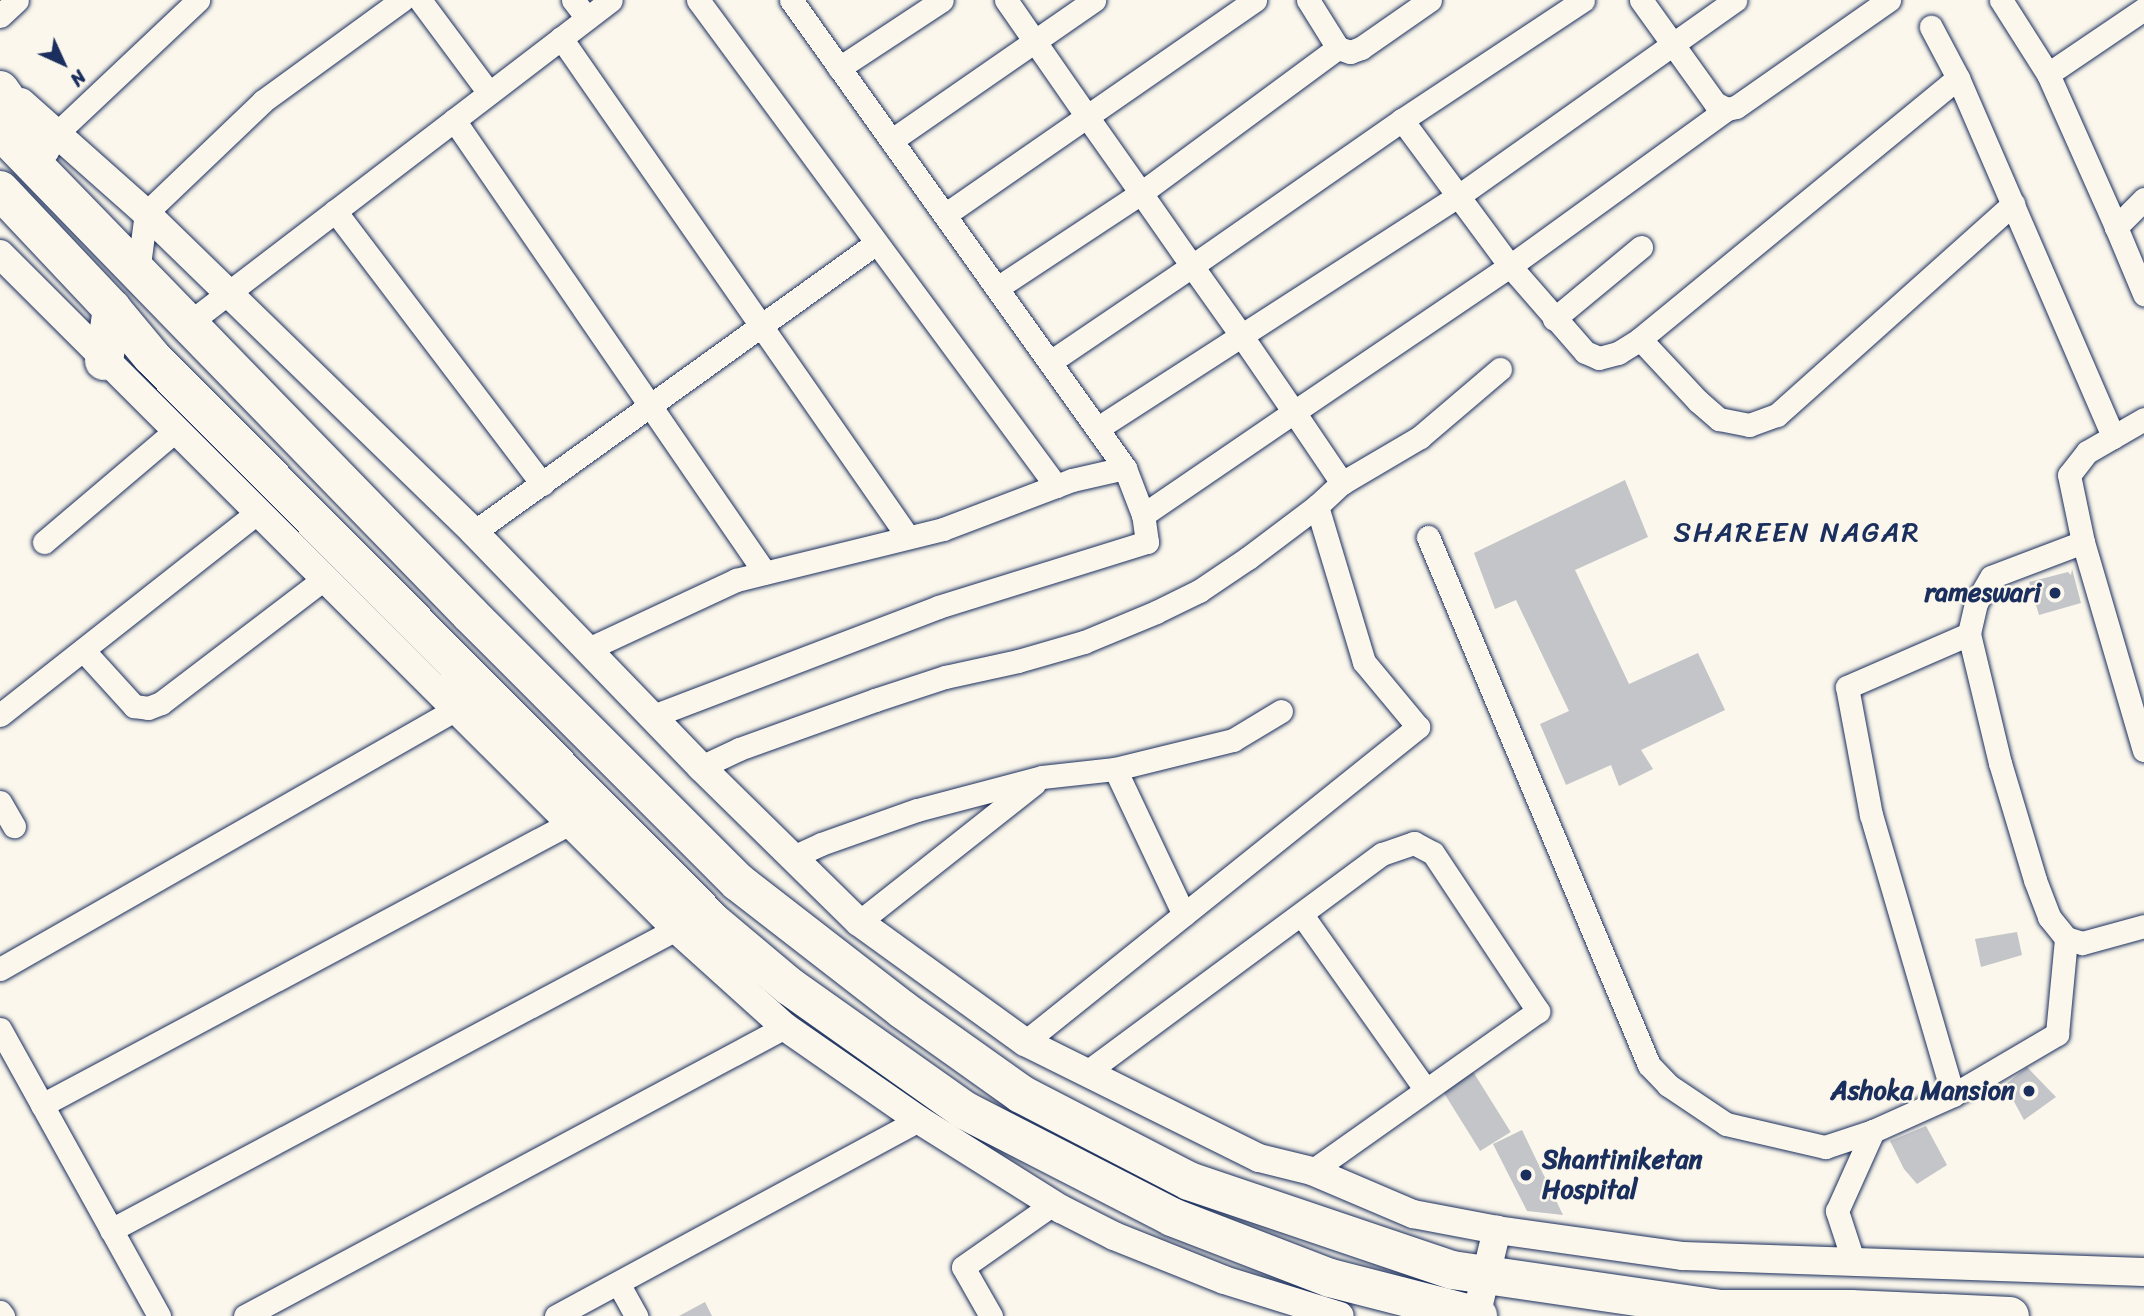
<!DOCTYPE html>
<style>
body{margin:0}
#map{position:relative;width:2144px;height:1316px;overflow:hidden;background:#fbf7ec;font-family:Sriracha,sans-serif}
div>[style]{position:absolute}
.building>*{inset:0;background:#c3c5c9;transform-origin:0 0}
.roads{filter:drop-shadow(0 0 2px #1b2f5e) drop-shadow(0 0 2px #1b2f5e)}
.minor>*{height:23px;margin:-11.5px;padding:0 11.5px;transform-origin:11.5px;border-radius:11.5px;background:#fbf7ec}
.tertiary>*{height:28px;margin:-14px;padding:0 14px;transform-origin:14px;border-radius:14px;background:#fbf7ec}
.trunk>*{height:38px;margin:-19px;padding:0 19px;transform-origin:19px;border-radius:19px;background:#fbf7ec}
.dots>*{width:19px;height:19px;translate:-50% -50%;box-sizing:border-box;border:4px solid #fbf7ec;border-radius:50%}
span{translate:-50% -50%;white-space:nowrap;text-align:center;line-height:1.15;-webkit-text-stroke:5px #fbf7ec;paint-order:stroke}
.poi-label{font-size:26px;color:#1b2f5e;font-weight:700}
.right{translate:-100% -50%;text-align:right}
.left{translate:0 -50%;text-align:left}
.neighbourhood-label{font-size:28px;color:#1b2f5e;letter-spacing:2px}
.north{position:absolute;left:28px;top:28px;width:70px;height:70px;-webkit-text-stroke:5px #fbf7ec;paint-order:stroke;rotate:135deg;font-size:19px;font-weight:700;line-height:28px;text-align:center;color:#1b2f5e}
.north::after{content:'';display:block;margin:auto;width:24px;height:32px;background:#1b2f5e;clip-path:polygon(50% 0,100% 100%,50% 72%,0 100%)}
</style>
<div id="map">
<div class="building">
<i style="clip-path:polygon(1625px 480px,1648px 537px,1575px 570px,1629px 684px,1698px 653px,1725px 710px,1641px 750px,1653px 769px,1619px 786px,1611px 765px,1566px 785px,1540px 724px,1569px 711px,1516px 600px,1495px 609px,1474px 553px)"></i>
<i style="clip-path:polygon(2072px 569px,2081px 603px,2039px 615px,2029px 582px,2068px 572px,2071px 575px)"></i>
<i style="clip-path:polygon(2017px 932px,2022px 955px,1981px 967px,1975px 939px)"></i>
<i style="clip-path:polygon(2027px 1067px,2056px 1097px,2024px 1120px,2005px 1085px)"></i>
<i style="left:1472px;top:1070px;width:73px;height:36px;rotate:58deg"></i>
<i style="clip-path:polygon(1926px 1126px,1947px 1165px,1917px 1184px,1904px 1169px,1890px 1141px)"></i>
<i style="clip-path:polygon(1522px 1130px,1563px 1215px,1527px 1211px,1493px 1144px)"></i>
<i style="clip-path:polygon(705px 1302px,712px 1316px,679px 1316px)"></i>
</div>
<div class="roads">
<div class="minor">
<i style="left:420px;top:0;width:116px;rotate:53.4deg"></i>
<i style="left:573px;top:0;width:23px;rotate:52deg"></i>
<i style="left:698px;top:0;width:604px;rotate:53.62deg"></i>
<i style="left:1006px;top:0;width:144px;rotate:55.2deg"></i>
<i style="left:1088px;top:118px;width:92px;rotate:54.8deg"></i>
<i style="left:1141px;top:193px;width:89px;rotate:55.1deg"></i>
<i style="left:1192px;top:266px;width:85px;rotate:54.6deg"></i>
<i style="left:1241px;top:335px;width:93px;rotate:55.5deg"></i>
<i style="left:1294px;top:412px;width:261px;rotate:-34.1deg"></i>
<i style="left:1510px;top:266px;width:182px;rotate:-126.5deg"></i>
<i style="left:1402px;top:120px;width:256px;rotate:145.2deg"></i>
<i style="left:1192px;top:266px;width:171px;rotate:145.9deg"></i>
<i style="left:1308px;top:0;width:57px;rotate:58deg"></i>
<i style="left:1338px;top:48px;width:13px;rotate:18deg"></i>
<i style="left:1350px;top:52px;width:12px;rotate:-20deg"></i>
<i style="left:1361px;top:48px;width:84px;rotate:-34.8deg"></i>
<i style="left:1641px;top:0;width:127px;rotate:54.3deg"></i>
<i style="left:1715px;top:103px;width:13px;rotate:27deg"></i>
<i style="left:1727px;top:109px;width:9px;rotate:-13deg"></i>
<i style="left:1736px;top:107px;width:187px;rotate:-35deg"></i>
<i style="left:2001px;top:0;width:88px;rotate:57.6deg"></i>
<i style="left:2048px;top:74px;width:167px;rotate:66deg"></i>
<i style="left:0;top:16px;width:23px;rotate:-43deg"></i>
<i style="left:561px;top:38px;width:608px;rotate:55.19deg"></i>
<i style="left:839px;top:68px;width:123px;rotate:-33.4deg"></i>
<i style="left:2048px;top:74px;width:116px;rotate:-34.1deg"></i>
<i style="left:1958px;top:78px;width:391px;rotate:66.6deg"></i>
<i style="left:2113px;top:437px;width:30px;rotate:150deg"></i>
<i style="left:2087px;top:452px;width:29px;rotate:128deg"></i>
<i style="left:2069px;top:475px;width:68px;rotate:78.2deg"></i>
<i style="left:2083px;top:542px;width:98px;rotate:159.2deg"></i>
<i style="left:1991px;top:577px;width:30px;rotate:120deg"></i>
<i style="left:1976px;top:603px;width:32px;rotate:103deg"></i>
<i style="left:1969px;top:634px;width:133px;rotate:76.5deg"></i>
<i style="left:2000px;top:763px;width:122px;rotate:73.3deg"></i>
<i style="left:2035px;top:880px;width:40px;rotate:69deg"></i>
<i style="left:2049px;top:917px;width:27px;rotate:51deg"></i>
<i style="left:2066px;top:938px;width:17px;rotate:17deg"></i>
<i style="left:2082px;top:943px;width:64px;rotate:-15.3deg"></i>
<i style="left:1727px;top:109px;width:268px;rotate:144.1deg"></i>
<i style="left:1510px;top:266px;width:114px;rotate:48.9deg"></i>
<i style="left:1585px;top:352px;width:15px;rotate:23deg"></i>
<i style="left:1599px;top:358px;width:20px;rotate:-15deg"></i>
<i style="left:1618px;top:353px;width:26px;rotate:-32deg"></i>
<i style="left:1640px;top:339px;width:411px;rotate:-39.4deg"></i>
<i style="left:1958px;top:78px;width:58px;rotate:-117.9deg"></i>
<i style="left:454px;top:120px;width:549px;rotate:55.53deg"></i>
<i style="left:1402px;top:120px;width:217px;rotate:-33.5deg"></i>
<i style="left:57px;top:133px;width:194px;rotate:-43.3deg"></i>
<i style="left:892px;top:140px;width:246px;rotate:-34.7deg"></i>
<i style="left:2144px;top:199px;width:40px;rotate:135deg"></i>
<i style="left:2116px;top:227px;width:73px;rotate:67.3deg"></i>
<i style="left:335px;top:211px;width:343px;rotate:52.8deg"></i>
<i style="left:946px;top:214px;width:376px;rotate:-34.7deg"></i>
<i style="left:138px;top:272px;width:60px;rotate:-82.3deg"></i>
<i style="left:146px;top:213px;width:162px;rotate:-43.7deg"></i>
<i style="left:263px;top:101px;width:172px;rotate:-36deg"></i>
<i style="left:997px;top:288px;width:173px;rotate:-33.4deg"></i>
<i style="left:1141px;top:193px;width:245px;rotate:-36.4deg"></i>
<i style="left:1554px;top:319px;width:113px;rotate:-39.6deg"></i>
<i style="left:189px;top:323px;width:531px;rotate:-37.43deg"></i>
<i style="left:1640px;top:339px;width:85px;rotate:46.9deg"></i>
<i style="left:1698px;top:401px;width:28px;rotate:41deg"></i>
<i style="left:1719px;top:419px;width:31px;rotate:11deg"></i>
<i style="left:1749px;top:425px;width:30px;rotate:-20deg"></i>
<i style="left:1777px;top:415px;width:317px;rotate:-41.8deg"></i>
<i style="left:1098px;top:428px;width:427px;rotate:-32.8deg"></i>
<i style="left:1457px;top:197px;width:341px;rotate:-35.3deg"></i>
<i style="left:2113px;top:437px;width:36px;rotate:-30deg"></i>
<i style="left:1143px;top:515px;width:183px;rotate:-34.3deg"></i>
<i style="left:1294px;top:412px;width:86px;rotate:55.9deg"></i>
<i style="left:474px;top:532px;width:495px;rotate:-35.7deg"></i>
<i style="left:1428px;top:537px;width:572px;rotate:67.29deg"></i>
<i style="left:1649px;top:1065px;width:28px;rotate:46deg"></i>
<i style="left:1668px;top:1085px;width:70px;rotate:33.9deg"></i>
<i style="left:1726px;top:1124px;width:102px;rotate:13.1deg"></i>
<i style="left:1825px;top:1147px;width:51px;rotate:-18.4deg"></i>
<i style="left:44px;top:542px;width:173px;rotate:-40.3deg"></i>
<i style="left:2083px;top:542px;width:217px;rotate:73.7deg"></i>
<i style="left:83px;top:650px;width:76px;rotate:47.7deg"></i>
<i style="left:134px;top:706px;width:14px;rotate:8deg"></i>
<i style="left:148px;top:708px;width:14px;rotate:-21deg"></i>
<i style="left:161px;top:703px;width:206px;rotate:-37.3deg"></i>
<i style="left:586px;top:650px;width:166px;rotate:-25deg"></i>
<i style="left:736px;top:580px;width:213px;rotate:-13.8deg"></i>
<i style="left:943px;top:529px;width:138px;rotate:-20.8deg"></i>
<i style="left:1072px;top:480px;width:54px;rotate:-12.8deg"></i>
<i style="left:0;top:715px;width:328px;rotate:-38.2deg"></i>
<i style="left:653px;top:716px;width:305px;rotate:-20.9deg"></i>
<i style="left:938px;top:607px;width:219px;rotate:-17.3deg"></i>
<i style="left:1147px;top:542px;width:27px;rotate:-98deg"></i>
<i style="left:1143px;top:515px;width:50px;rotate:-111deg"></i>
<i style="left:1125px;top:468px;width:575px;rotate:-125.51deg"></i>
<i style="left:701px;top:767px;width:42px;rotate:-25.3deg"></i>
<i style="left:739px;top:749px;width:145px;rotate:-19.8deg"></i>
<i style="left:875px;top:700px;width:74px;rotate:-18.2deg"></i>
<i style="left:945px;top:677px;width:75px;rotate:-12.4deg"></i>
<i style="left:1018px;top:661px;width:69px;rotate:-16.1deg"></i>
<i style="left:1084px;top:642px;width:78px;rotate:-22.6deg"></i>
<i style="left:1156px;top:612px;width:48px;rotate:-26deg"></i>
<i style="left:1199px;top:591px;width:59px;rotate:-34deg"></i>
<i style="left:1248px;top:558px;width:86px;rotate:-37deg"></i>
<i style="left:1317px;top:506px;width:34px;rotate:-43deg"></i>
<i style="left:1342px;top:483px;width:91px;rotate:-30.5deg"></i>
<i style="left:1420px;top:437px;width:105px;rotate:-40.4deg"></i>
<i style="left:1115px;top:769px;width:161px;rotate:64.7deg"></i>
<i style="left:0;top:802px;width:28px;rotate:60deg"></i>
<i style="left:791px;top:858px;width:33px;rotate:-25deg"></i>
<i style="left:821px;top:844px;width:102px;rotate:-19.5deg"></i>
<i style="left:917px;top:810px;width:129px;rotate:-14.8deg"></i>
<i style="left:1042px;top:777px;width:73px;rotate:-6.3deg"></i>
<i style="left:1115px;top:769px;width:122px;rotate:-13.8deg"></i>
<i style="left:1233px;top:740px;width:56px;rotate:-31.1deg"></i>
<i style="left:1302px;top:915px;width:213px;rotate:54.7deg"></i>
<i style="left:859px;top:922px;width:223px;rotate:-38.3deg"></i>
<i style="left:0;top:969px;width:525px;rotate:-29.69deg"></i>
<i style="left:0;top:1029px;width:328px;rotate:61deg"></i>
<i style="left:1025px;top:1042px;width:504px;rotate:-38.71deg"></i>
<i style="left:1418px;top:727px;width:85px;rotate:-129.7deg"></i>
<i style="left:1364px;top:662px;width:163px;rotate:-106.8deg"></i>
<i style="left:1087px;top:1072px;width:367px;rotate:-36.5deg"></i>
<i style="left:1382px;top:854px;width:34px;rotate:-19deg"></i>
<i style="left:1414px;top:843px;width:21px;rotate:28deg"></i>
<i style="left:1433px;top:853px;width:190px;rotate:56.4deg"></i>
<i style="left:1538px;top:1011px;width:277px;rotate:144.7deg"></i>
<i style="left:1953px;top:1095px;width:292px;rotate:-106.3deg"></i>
<i style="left:1871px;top:815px;width:130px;rotate:-100.6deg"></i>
<i style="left:1847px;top:687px;width:133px;rotate:-23.5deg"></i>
<i style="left:42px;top:1105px;width:599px;rotate:-28.11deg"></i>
<i style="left:111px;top:1230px;width:640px;rotate:-28.05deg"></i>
<i style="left:1853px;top:1260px;width:52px;rotate:-108.1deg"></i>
<i style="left:1837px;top:1211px;width:88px;rotate:-65.8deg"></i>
<i style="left:1873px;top:1131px;width:88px;rotate:-24.2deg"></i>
<i style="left:1953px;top:1095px;width:121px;rotate:-30.4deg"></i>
<i style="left:2057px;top:1034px;width:96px;rotate:-84.6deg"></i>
<i style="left:618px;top:1283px;width:38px;rotate:61deg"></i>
<i style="left:0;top:1312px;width:5px;rotate:53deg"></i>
<i style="left:245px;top:1316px;width:612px;rotate:-28.16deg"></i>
<i style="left:556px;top:1316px;width:413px;rotate:-28.4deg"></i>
<i style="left:991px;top:1316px;width:56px;rotate:-119.7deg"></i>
<i style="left:963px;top:1267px;width:110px;rotate:-35deg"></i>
</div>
<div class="tertiary">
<i style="left:21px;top:102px;width:167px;rotate:41.6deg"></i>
<i style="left:146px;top:213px;width:458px;rotate:44.2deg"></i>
<i style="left:474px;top:532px;width:327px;rotate:46deg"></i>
<i style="left:701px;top:767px;width:221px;rotate:44.5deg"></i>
<i style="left:859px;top:922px;width:205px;rotate:35.9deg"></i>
<i style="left:1025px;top:1042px;width:261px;rotate:26.4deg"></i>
<i style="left:1259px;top:1158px;width:55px;rotate:13.8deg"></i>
<i style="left:1312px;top:1171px;width:110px;rotate:23.1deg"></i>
<i style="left:1413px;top:1214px;width:86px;rotate:10.8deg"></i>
<i style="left:1497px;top:1230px;width:188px;rotate:8deg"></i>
<i style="left:1683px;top:1256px;width:461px;rotate:2deg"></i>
<i style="left:0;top:254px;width:955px;rotate:44.96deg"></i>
<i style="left:676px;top:929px;width:147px;rotate:42deg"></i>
<i style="left:785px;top:1027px;width:163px;rotate:34.8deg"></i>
<i style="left:919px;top:1120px;width:168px;rotate:32.1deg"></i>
<i style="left:1061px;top:1209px;width:59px;rotate:27deg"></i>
<i style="left:1114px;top:1236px;width:118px;rotate:21.8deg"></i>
<i style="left:1224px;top:1280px;width:121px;rotate:17.2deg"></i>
<i style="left:1476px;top:1316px;width:89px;rotate:-76.3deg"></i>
</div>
<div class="trunk">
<i style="left:0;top:90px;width:71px;rotate:54.7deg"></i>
<i style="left:0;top:130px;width:675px;rotate:45.84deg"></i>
<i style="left:470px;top:614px;width:379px;rotate:45deg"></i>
<i style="left:738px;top:882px;width:209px;rotate:37.8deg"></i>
<i style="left:903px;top:1010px;width:145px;rotate:35.4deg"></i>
<i style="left:1021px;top:1094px;width:189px;rotate:27.4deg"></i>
<i style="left:1189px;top:1181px;width:278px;rotate:18.7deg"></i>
<i style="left:1452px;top:1270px;width:271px;rotate:8.3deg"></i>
<i style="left:1720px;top:1309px;width:131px"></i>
<i style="left:1851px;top:1309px;width:159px;rotate:2.5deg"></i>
<i style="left:0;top:190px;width:163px;rotate:46.7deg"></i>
<i style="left:112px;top:309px;width:62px;rotate:50.2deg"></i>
<i style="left:152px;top:357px;width:798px;rotate:45.2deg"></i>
<i style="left:714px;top:923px;width:98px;rotate:40deg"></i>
<i style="left:789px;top:986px;width:214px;rotate:35.3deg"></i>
<i style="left:964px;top:1110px;width:234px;rotate:27.2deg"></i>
<i style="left:1172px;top:1217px;width:169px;rotate:21.1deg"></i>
<i style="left:1330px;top:1278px;width:153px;rotate:14.4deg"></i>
<i style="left:104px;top:361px;width:53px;rotate:-81.3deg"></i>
</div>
</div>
<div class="dots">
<i style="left:2055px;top:593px;background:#1b2f5e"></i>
<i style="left:2029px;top:1091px;background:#1b2f5e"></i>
<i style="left:1526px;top:1175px;background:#1b2f5e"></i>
</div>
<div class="poi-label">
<span class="right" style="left:2041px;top:593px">rameswari</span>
<span class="right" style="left:2015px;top:1091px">Ashoka Mansion</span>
<span class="left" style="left:1542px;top:1175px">Shantiniketan<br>Hospital</span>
</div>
<div class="neighbourhood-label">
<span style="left:1797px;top:532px">SHAREEN NAGAR</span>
</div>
<div class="north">N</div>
</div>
